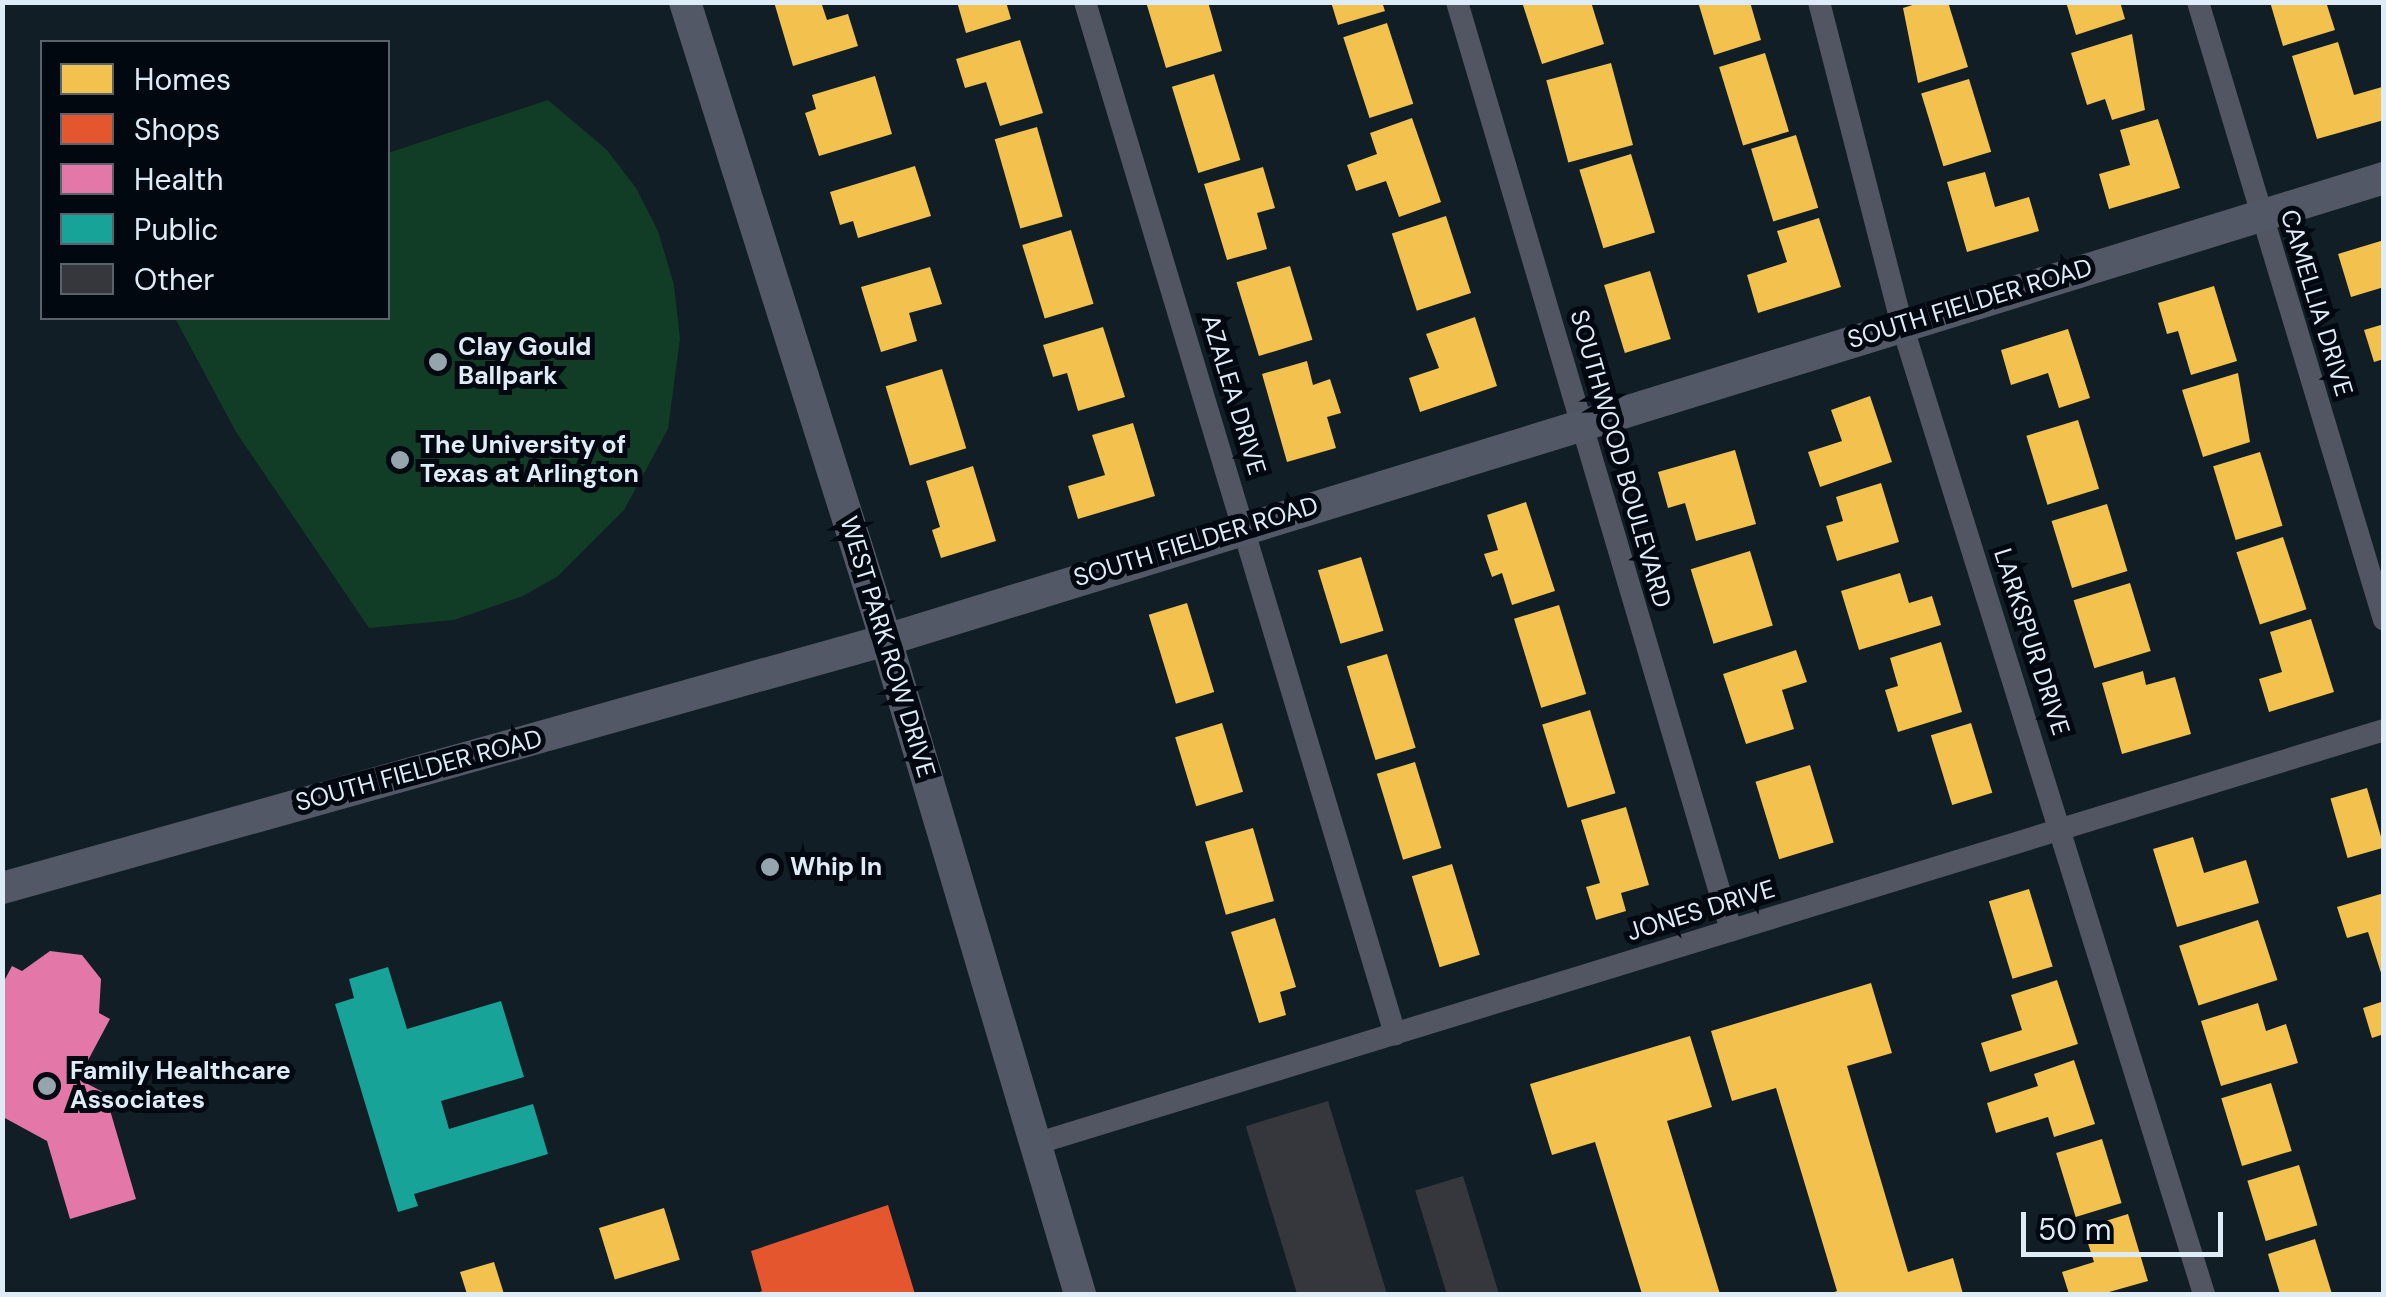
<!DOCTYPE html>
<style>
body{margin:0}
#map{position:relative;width:2386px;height:1297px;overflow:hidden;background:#111e26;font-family:"DM Sans",sans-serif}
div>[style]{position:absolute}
.green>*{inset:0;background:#113c25}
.homes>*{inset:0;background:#f2c14e;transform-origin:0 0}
.shops>*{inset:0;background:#e4572e}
.health>*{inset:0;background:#e377a8}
.public>*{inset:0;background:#17a398}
.building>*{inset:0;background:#35373d;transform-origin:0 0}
.minor>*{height:22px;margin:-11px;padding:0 11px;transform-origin:11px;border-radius:11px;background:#525562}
.secondary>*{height:32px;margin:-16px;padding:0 16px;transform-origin:16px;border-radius:16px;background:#525866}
.dots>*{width:28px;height:28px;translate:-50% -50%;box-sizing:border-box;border:5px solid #02080f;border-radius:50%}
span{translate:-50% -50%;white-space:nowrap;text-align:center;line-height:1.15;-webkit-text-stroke:10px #02080f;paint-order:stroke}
.street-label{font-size:25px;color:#deecf7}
.poi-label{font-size:25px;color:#deecf7;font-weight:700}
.left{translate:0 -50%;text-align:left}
.frame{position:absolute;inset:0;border:5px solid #deecf7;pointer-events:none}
.legend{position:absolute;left:40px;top:40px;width:350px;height:280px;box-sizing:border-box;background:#02080f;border:2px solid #5a636c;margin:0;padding:12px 18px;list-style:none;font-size:30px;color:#deecf7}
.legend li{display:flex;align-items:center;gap:20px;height:50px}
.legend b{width:50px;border:2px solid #5a636c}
.scale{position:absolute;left:2021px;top:1212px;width:202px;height:45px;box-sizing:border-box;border:5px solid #deecf7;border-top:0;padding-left:12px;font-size:30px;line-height:35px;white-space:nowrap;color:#deecf7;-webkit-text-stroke:8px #02080f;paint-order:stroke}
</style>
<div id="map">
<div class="green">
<i style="clip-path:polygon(548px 100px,607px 150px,636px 188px,658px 231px,674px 285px,680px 339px,668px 429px,624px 510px,558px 576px,523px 596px,454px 620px,369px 628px,236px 432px,175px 318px,388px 318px,388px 153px)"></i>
</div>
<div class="homes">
<i style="clip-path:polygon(774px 2px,821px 2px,827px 20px,848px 14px,858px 46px,793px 66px)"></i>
<i style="clip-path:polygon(957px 2px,1006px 2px,1011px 19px,966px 33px)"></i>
<i style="clip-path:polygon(1146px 2px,1208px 2px,1222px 51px,1166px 68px)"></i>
<i style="clip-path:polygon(1331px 2px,1382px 2px,1385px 11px,1338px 25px)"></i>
<i style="clip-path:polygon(1522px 2px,1591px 2px,1604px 44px,1542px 64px)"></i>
<i style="clip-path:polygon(1698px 2px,1750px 2px,1761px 40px,1714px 55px)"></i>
<i style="clip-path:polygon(1922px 2px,1948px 2px,1968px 67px,1918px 83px,1903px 8px)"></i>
<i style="clip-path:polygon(2066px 2px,2120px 2px,2125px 19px,2076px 35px)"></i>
<i style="clip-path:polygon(2270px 2px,2326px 2px,2335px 30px,2283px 46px)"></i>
<i style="left:1387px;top:23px;width:85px;height:46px;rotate:72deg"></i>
<i style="clip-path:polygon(2132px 34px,2145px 110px,2112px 120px,2105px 99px,2087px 105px,2071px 53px)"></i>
<i style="clip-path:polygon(1020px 40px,1043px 113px,1000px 126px,986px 82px,965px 88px,956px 59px)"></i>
<i style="clip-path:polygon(2338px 42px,2354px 95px,2382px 87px,2384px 120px,2317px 139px,2292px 56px)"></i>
<i style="left:1765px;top:53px;width:82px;height:48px;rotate:73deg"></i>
<i style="left:1611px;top:63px;width:85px;height:67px;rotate:75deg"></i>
<i style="left:1214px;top:74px;width:90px;height:44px;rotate:73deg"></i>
<i style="clip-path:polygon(875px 76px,892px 134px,819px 156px,805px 113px,816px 109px,812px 95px)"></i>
<i style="left:1969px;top:79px;width:76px;height:50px;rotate:73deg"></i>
<i style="clip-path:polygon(1412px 118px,1441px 202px,1399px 217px,1386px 181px,1356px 191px,1347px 165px,1377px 154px,1370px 133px)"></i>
<i style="clip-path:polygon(2158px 119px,2180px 188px,2109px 209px,2099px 174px,2130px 165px,2120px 130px)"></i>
<i style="left:1037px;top:127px;width:93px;height:44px;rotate:74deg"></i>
<i style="left:1796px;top:135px;width:76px;height:47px;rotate:73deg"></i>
<i style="left:1631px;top:154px;width:82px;height:54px;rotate:73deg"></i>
<i style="clip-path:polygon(915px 166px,931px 216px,858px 238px,853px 221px,840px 225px,830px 192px)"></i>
<i style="clip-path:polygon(1263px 167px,1275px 208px,1257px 213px,1267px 249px,1227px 260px,1204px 184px)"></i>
<i style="clip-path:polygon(1985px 172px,1995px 207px,2029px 197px,2039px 231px,1967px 252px,1947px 182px)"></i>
<i style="left:1446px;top:216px;width:81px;height:57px;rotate:72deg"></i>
<i style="clip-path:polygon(1819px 218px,1841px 287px,1758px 313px,1747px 275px,1787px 262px,1777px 231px)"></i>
<i style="left:1071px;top:230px;width:77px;height:51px;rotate:73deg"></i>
<i style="clip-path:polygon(2384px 240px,2384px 287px,2351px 297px,2338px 254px)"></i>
<i style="left:1290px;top:266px;width:77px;height:56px;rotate:73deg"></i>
<i style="clip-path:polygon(930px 267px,942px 304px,909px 313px,917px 341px,881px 352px,861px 287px)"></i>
<i style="left:1650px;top:271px;width:71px;height:48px;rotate:73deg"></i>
<i style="clip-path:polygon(2214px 286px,2237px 361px,2191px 375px,2178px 331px,2167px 334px,2158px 303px)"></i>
<i style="clip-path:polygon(1475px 317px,1497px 386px,1420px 412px,1409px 378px,1439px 368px,1426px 334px)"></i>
<i style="clip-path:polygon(2384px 324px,2384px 359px,2374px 362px,2364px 330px)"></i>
<i style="clip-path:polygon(1103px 327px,1125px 397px,1078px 411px,1067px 373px,1053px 377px,1043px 345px)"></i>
<i style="clip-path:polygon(2068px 329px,2090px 398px,2059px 408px,2048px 373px,2011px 385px,2001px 350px)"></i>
<i style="clip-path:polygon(1307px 361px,1313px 385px,1330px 379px,1341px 413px,1327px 417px,1336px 448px,1287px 462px,1262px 374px)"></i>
<i style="left:942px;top:369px;width:83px;height:59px;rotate:73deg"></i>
<i style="clip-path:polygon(2238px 373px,2250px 442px,2203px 457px,2182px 390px)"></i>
<i style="clip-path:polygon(1870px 396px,1892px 462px,1820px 487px,1808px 452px,1842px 441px,1831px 410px)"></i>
<i style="left:2078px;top:420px;width:72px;height:54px;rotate:73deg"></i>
<i style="clip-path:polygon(1133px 423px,1155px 496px,1078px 519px,1068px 486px,1105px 475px,1092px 435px)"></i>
<i style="clip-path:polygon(1735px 450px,1756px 524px,1696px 541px,1685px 503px,1668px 508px,1658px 472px)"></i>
<i style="left:2260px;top:452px;width:77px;height:49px;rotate:73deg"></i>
<i style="clip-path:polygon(973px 466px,996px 541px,941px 558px,932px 530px,940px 527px,926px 481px)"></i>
<i style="clip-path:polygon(1881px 483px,1899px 542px,1837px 561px,1826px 526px,1843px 521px,1836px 497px)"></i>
<i style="clip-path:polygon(1526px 502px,1555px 591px,1512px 605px,1502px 573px,1492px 577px,1484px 554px,1498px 550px,1487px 515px)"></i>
<i style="left:2107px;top:504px;width:70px;height:58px;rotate:73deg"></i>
<i style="left:2283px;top:537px;width:76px;height:49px;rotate:72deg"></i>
<i style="left:1750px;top:551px;width:78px;height:62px;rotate:73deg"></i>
<i style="left:1361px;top:557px;width:77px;height:45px;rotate:73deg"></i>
<i style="clip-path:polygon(1900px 573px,1909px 603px,1932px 596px,1941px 625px,1859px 650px,1841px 591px)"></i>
<i style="left:2130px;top:583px;width:71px;height:59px;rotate:73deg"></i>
<i style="left:1187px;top:603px;width:93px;height:40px;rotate:73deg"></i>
<i style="left:1559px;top:605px;width:93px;height:47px;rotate:73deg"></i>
<i style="clip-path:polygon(2311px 619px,2334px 692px,2269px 712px,2259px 679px,2282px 672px,2270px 632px)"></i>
<i style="clip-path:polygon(1941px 642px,1962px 712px,1898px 732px,1885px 690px,1898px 686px,1890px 658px)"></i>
<i style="clip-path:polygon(1796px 650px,1807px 682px,1782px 690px,1794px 729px,1746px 744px,1723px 674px)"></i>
<i style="left:1387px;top:654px;width:98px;height:42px;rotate:73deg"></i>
<i style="clip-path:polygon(2143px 671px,2146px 685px,2175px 677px,2191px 734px,2122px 754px,2102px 683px)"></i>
<i style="left:1590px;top:710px;width:87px;height:50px;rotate:73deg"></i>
<i style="left:1222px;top:723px;width:72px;height:49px;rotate:73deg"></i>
<i style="left:1971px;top:723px;width:73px;height:42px;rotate:73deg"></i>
<i style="left:1415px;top:762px;width:90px;height:40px;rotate:73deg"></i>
<i style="left:1810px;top:765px;width:81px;height:57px;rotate:73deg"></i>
<i style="left:2367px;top:788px;width:62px;height:38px;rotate:74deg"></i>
<i style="clip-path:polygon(1626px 807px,1649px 885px,1621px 893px,1626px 911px,1596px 920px,1586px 887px,1600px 883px,1581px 820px)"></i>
<i style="left:1253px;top:828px;width:76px;height:50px;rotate:74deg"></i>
<i style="clip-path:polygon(2193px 837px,2204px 873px,2246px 860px,2259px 903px,2177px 927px,2153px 849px)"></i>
<i style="left:1452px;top:864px;width:95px;height:42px;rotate:73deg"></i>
<i style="left:2029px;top:889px;width:81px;height:42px;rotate:73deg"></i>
<i style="clip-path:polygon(2384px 893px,2384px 979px,2383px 979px,2368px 932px,2347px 938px,2337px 907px)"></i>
<i style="clip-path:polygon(1275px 918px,1296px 987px,1280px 992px,1286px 1015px,1259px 1023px,1231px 932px)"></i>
<i style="left:2258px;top:920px;width:63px;height:83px;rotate:72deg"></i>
<i style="clip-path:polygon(2057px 980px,2078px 1044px,1990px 1072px,1981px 1043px,2022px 1030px,2011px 995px)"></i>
<i style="clip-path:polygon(1871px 983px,1892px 1053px,1847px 1066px,1908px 1272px,1953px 1258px,1963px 1294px,1829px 1294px,1837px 1291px,1776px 1088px,1732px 1101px,1711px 1031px)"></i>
<i style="clip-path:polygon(2384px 1001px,2384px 1034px,2372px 1038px,2363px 1008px)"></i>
<i style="clip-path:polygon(2258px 1003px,2266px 1031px,2286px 1024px,2298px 1063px,2221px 1086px,2201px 1021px)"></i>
<i style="clip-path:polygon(1690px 1036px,1712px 1107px,1667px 1121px,1720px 1294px,1642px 1294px,1595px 1142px,1552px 1155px,1530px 1084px)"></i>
<i style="clip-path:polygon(2074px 1060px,2095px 1124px,2054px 1137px,2048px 1117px,1996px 1133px,1987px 1103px,2038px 1086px,2034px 1074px)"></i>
<i style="left:2271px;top:1083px;width:71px;height:52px;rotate:73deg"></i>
<i style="left:2102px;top:1139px;width:67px;height:48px;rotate:73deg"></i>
<i style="left:2299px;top:1165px;width:63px;height:54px;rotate:73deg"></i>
<i style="left:664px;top:1208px;width:54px;height:68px;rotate:73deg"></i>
<i style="clip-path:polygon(2128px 1214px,2148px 1281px,2102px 1294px,2069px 1294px,2062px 1272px,2094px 1262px,2083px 1228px)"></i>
<i style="clip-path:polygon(2315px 1239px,2332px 1294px,2280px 1294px,2268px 1254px)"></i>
<i style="clip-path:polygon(494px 1262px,504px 1294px,467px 1294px,460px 1272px)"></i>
</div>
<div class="shops">
<i style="clip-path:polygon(888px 1205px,915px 1294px,755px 1294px,762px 1291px,751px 1251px)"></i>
</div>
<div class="health">
<i style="clip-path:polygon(50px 951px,82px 955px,101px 979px,99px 1013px,110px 1019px,78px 1079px,105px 1093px,136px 1199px,70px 1219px,47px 1141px,3px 1117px,3px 983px,12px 966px,22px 971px)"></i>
</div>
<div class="public">
<i style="clip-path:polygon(388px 967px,407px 1029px,501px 1001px,524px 1077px,441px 1101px,449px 1129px,533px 1104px,548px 1154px,414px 1194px,418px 1206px,398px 1212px,335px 1004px,354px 998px,349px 979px)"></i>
</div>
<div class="building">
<i style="left:1328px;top:1101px;width:202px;height:86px;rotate:73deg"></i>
<i style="left:1463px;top:1176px;width:123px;height:50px;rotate:73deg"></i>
</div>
<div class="minor">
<i style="left:1085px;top:2px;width:1078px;rotate:73.28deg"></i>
<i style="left:1457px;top:2px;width:968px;rotate:73.55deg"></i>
<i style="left:1819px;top:2px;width:333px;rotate:75.6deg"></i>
<i style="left:1902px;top:325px;width:1015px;rotate:72.69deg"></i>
<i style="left:2198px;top:2px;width:645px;rotate:73.25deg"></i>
<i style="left:1035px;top:1144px;width:1411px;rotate:-17.06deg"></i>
</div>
<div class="secondary">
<i style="left:685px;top:2px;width:669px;rotate:72.51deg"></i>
<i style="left:886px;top:640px;width:682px;rotate:73.48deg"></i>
<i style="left:2px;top:888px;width:918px;rotate:-15.67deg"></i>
<i style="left:886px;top:640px;width:1568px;rotate:-17.14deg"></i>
</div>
<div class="dots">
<i style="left:438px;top:362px;background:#96a4ae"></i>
<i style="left:400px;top:460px;background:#96a4ae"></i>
<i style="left:770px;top:867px;background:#96a4ae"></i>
<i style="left:47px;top:1086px;background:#96a4ae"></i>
</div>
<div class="street-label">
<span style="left:2316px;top:303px;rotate:73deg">CAMELLIA DRIVE</span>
<span style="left:1970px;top:304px;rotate:-17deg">SOUTH FIELDER ROAD</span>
<span style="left:1233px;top:395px;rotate:73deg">AZALEA DRIVE</span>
<span style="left:1620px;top:459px;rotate:74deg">SOUTHWOOD BOULEVARD</span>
<span style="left:1196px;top:542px;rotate:-17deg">SOUTH FIELDER ROAD</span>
<span style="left:2031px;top:642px;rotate:72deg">LARKSPUR DRIVE</span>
<span style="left:887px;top:647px;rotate:73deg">WEST PARK ROW DRIVE</span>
<span style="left:419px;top:771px;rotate:-15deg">SOUTH FIELDER ROAD</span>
<span style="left:1701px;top:911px;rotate:-17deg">JONES DRIVE</span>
</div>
<div class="poi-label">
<span class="left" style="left:458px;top:362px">Clay Gould<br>Ballpark</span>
<span class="left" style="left:420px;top:460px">The University of<br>Texas at Arlington</span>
<span class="left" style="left:790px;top:867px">Whip In</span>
<span class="left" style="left:70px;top:1086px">Family Healthcare<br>Associates</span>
</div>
<div class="frame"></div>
<ul class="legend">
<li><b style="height:28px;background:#f2c14e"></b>Homes</li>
<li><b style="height:28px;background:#e4572e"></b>Shops</li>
<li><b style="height:28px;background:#e377a8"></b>Health</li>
<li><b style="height:28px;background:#17a398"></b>Public</li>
<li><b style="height:28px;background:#35373d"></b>Other</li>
</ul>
<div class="scale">50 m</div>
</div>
